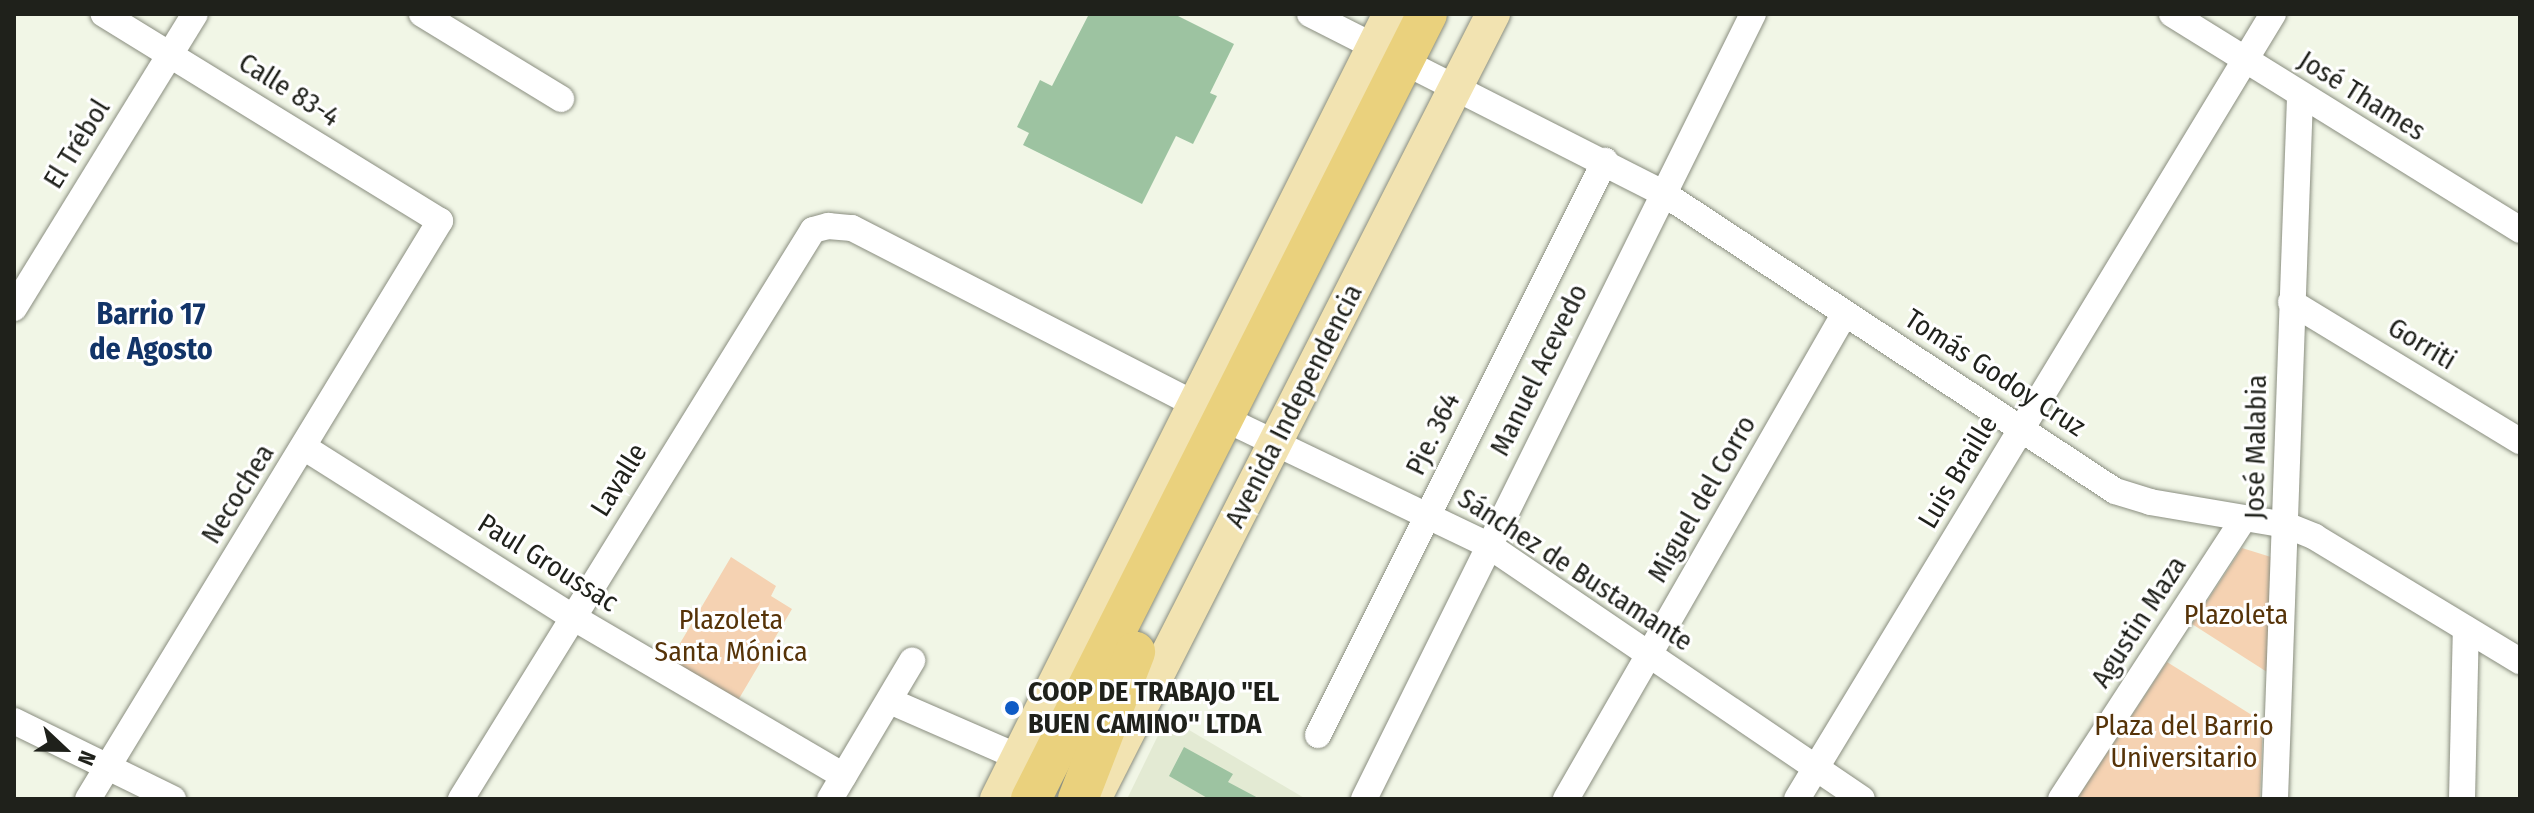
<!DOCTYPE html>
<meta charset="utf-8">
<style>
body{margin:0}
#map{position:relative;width:2534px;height:813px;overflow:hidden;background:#f1f6e6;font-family:"Fira Sans Condensed",sans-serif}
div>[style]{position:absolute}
.built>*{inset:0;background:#e3ead3}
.green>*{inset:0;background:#f5d2b2}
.building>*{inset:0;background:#9dc3a1}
.roads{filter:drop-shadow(0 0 2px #8a8e80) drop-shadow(0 0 2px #8a8e80)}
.minor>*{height:26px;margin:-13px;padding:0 13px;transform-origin:13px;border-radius:13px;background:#fff}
.major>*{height:34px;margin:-17px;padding:0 17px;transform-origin:17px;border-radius:17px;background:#f2e3b1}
.highway>*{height:40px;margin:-20px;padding:0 20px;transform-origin:20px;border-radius:20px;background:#ead17d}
.dots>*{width:22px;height:22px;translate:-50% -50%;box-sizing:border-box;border:4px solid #fff;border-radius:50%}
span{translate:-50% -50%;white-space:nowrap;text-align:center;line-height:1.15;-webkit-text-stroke:6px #fff;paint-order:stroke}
.street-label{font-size:28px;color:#1f211b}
.park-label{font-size:28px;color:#563308}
.poi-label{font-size:28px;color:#1f211b;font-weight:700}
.left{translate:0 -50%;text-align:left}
.neighbourhood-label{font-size:30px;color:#123468;font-weight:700}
.frame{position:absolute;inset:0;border:16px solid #1f211b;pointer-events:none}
.north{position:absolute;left:24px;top:709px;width:80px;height:80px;-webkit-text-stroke:6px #fff;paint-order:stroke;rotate:112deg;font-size:22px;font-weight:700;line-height:32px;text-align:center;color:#1f211b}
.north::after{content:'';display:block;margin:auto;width:28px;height:36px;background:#1f211b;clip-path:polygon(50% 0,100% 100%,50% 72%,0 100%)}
</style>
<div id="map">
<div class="built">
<i style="clip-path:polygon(1167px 717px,1306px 799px,1127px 799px)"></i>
</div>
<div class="green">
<i style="clip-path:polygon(2242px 548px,2271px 557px,2267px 672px,2192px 624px)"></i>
<i style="clip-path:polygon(731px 557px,776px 586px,771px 596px,792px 609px,737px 702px,669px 662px)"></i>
<i style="clip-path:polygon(2167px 662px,2263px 722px,2260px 799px,2077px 799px)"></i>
</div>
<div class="building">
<i style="clip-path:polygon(1089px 14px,1174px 14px,1234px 44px,1210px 93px,1217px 96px,1193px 144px,1176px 136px,1142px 204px,1023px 145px,1029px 133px,1017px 127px,1040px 80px,1052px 86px)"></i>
<i style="clip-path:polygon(1184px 747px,1233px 774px,1228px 782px,1260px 799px,1209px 799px,1169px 776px)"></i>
</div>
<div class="roads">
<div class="minor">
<i style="left:422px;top:14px;width:163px;rotate:31.4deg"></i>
<i style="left:1310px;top:14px;width:396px;rotate:26.9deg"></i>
<i style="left:1663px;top:193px;width:541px;rotate:33.4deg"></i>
<i style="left:2115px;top:491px;width:37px;rotate:17deg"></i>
<i style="left:2150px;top:502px;width:138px;rotate:9.6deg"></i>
<i style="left:2286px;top:525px;width:31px;rotate:22deg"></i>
<i style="left:2315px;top:537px;width:240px;rotate:31.2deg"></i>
<i style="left:2172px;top:14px;width:410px;rotate:31.8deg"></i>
<i style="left:2291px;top:302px;width:268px;rotate:31.3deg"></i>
<i style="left:14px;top:308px;width:345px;rotate:-58.4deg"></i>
<i style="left:305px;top:448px;width:315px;rotate:32.3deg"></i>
<i style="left:571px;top:616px;width:316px;rotate:30.4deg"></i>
<i style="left:890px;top:701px;width:140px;rotate:23.6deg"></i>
<i style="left:14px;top:721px;width:177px;rotate:26.1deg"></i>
<i style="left:1318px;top:735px;width:642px;rotate:-63.43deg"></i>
<i style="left:88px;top:799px;width:677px;rotate:-58.66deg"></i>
<i style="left:440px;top:221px;width:395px;rotate:-148.4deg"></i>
<i style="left:461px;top:799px;width:669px;rotate:-58.26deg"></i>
<i style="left:813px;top:230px;width:16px;rotate:-15deg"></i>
<i style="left:828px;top:226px;width:24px;rotate:5deg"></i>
<i style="left:852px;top:228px;width:387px;rotate:27.2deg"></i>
<i style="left:1196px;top:405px;width:324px;rotate:25.6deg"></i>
<i style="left:1488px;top:545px;width:452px;rotate:34.2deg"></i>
<i style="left:830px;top:799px;width:161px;rotate:-59.3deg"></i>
<i style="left:1364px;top:799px;width:876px;rotate:-63.64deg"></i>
<i style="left:1566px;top:799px;width:560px;rotate:-60.14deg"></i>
<i style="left:1797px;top:799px;width:918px;rotate:-58.77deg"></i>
<i style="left:2061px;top:799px;width:333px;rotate:-56.9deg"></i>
<i style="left:2275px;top:799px;width:703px;rotate:-87.96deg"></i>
<i style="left:2462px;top:799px;width:170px;rotate:-88.7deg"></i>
</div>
<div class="major">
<i style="left:997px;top:799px;width:878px;rotate:-63.41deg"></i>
<i style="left:1094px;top:799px;width:881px;rotate:-63.06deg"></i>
</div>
<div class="highway">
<i style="left:1031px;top:799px;width:879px;rotate:-63.23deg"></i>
<i style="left:1078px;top:799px;width:158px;rotate:-68.8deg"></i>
</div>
</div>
<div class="dots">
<i style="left:1012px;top:708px;background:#0f5bc5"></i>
</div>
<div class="street-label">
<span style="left:289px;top:90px;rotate:32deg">Calle 83-4</span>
<span style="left:2362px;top:96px;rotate:32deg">José Thames</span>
<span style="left:77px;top:144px;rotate:-58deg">El Trébol</span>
<span style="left:2422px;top:344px;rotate:31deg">Gorriti</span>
<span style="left:1539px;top:370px;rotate:-64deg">Manuel Acevedo</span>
<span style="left:1995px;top:373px;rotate:33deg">Tomás Godoy Cruz</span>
<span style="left:1294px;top:406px;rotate:-63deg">Avenida Independencia</span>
<span style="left:1433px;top:434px;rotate:-64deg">Pje. 364</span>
<span style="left:2256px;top:447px;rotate:-89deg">José Malabia</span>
<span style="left:1958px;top:472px;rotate:-59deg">Luis Braille</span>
<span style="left:619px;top:480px;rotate:-58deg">Lavalle</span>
<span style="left:238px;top:494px;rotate:-58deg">Necochea</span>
<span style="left:1702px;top:499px;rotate:-60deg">Miguel del Corro</span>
<span style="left:548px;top:563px;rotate:32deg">Paul Groussac</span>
<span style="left:1575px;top:570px;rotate:33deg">Sánchez de Bustamante</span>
<span style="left:2139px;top:622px;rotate:-57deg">Agustin Maza</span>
</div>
<div class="park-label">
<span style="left:2236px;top:615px">Plazoleta</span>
<span style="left:731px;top:636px">Plazoleta<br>Santa Mónica</span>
<span style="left:2184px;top:742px">Plaza del Barrio<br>Universitario</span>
</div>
<div class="poi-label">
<span class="left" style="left:1028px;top:708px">COOP DE TRABAJO "EL<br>BUEN CAMINO" LTDA</span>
</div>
<div class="neighbourhood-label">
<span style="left:151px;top:331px">Barrio 17<br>de Agosto</span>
</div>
<div class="frame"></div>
<div class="north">N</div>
</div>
